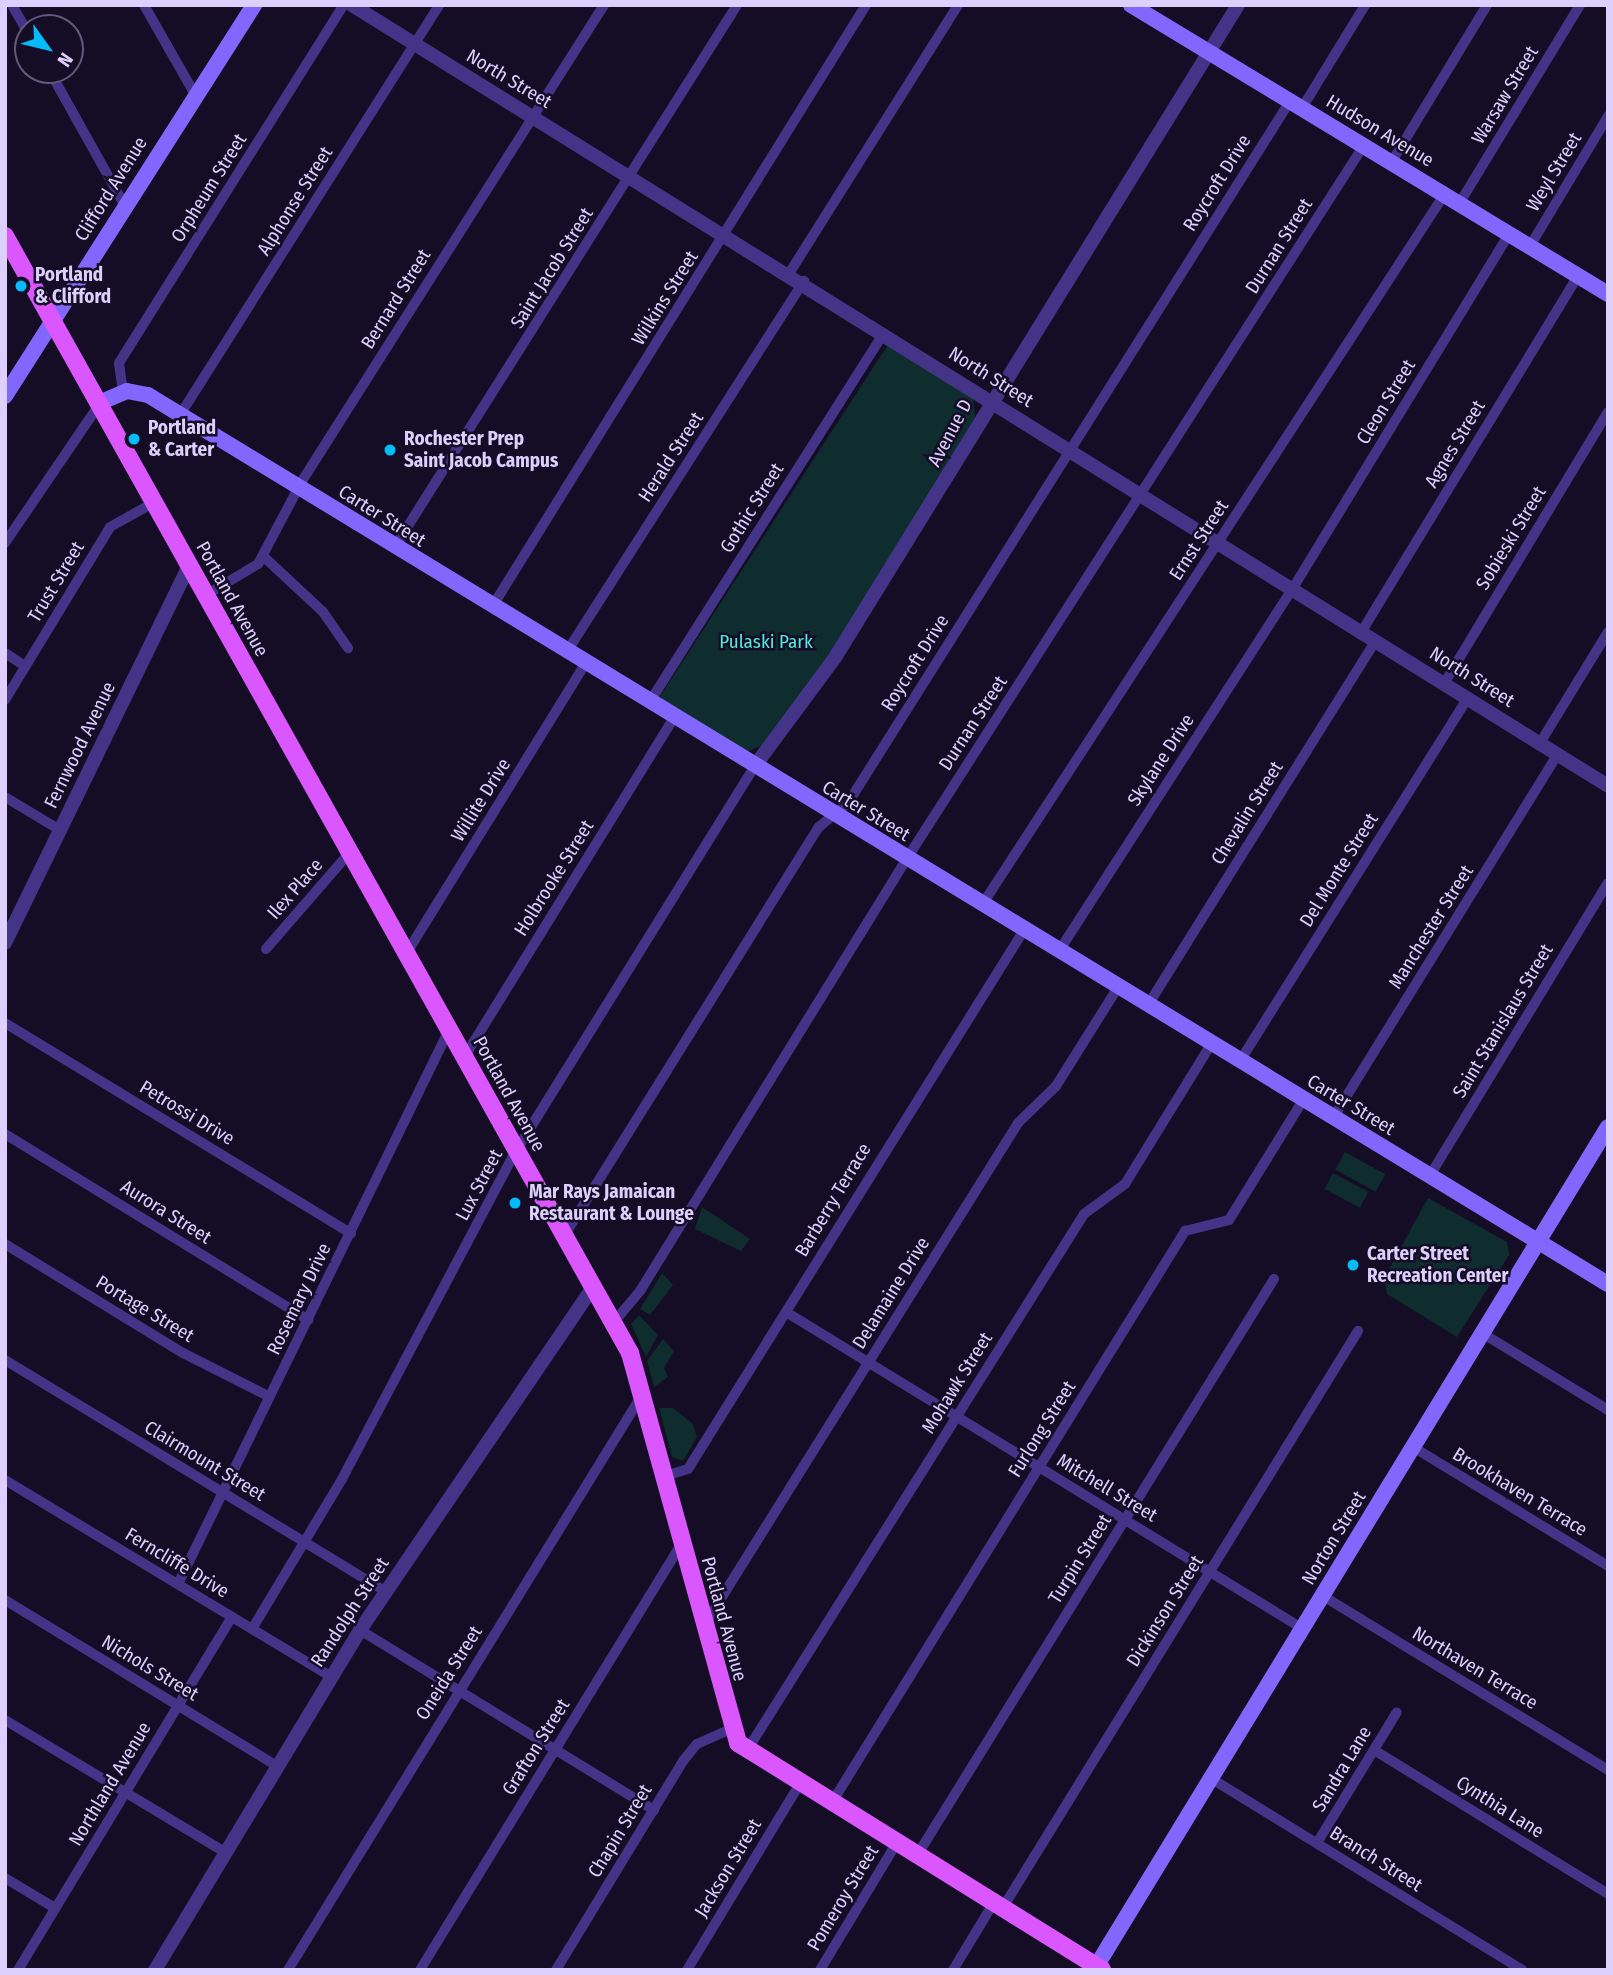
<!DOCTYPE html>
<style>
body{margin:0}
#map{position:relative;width:1613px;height:1975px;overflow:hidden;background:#140d25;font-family:"Fira Sans Condensed",sans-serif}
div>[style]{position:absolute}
.green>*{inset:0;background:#0f2c2f;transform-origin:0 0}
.minor>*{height:10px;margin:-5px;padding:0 5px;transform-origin:5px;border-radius:5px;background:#443487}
.tertiary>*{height:14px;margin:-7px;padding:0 7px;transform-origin:7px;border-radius:7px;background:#443487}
.secondary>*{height:16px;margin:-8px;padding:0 8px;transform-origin:8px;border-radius:8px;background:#8267ff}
.primary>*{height:18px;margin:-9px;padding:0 9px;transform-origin:9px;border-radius:9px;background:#da57ff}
.dots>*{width:19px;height:19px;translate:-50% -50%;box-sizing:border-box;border:4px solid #140d25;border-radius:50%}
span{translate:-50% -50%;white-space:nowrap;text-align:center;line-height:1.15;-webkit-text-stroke:5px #140d25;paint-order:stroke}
.street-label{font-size:19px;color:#ddd0ff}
.poi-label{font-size:19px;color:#ddd0ff;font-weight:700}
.left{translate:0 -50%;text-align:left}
.park-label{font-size:19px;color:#53e8d9}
.frame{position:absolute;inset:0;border:7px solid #ddd0ff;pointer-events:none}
.north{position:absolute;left:14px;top:14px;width:70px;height:70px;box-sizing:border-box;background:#140d25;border:2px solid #645b7c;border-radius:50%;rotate:124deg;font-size:19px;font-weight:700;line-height:28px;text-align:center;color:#ddd0ff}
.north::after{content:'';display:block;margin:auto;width:24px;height:32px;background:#00bcfb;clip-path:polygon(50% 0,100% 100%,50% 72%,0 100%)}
</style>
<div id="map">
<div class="green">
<i style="clip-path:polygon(889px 343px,973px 396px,975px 418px,812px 684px,763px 745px,747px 752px,659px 698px)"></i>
<i style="left:1345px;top:1152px;width:46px;height:20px;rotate:29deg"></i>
<i style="left:1333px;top:1173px;width:40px;height:18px;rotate:28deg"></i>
<i style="clip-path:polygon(1428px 1198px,1507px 1242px,1509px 1255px,1457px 1337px,1387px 1294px,1384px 1278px)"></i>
<i style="clip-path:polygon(702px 1207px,750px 1239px,741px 1251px,695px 1229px)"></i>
<i style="clip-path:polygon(662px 1273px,673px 1285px,650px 1315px,640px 1309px)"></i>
<i style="clip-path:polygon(639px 1315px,658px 1335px,646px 1357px,631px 1324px)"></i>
<i style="clip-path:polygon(663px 1339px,674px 1351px,664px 1368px,668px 1377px,654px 1387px,647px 1361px)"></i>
<i style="clip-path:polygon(659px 1408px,673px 1408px,693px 1424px,697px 1437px,683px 1461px,672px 1457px)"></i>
</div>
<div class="minor">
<i style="left:12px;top:5px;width:32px;rotate:60deg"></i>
<i style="left:144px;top:5px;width:105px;rotate:60.3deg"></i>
<i style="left:49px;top:70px;width:156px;rotate:60.8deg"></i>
<i style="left:1302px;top:108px;width:121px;rotate:-58.5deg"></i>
<i style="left:1391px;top:163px;width:185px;rotate:-58.7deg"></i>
<i style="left:1459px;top:204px;width:233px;rotate:-58.7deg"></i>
<i style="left:1530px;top:246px;width:152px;rotate:-59deg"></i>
<i style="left:790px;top:272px;width:315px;rotate:-57.8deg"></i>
<i style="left:123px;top:392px;width:29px;rotate:-98deg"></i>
<i style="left:119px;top:363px;width:423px;rotate:-57.9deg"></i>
<i style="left:180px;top:415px;width:485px;rotate:-57.7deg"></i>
<i style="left:5px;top:543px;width:171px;rotate:-55.8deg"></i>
<i style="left:394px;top:548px;width:642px;rotate:-57.72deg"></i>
<i style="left:263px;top:556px;width:82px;rotate:43deg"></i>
<i style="left:323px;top:612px;width:44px;rotate:55.2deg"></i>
<i style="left:206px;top:595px;width:61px;rotate:-30.8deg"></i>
<i style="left:258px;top:564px;width:94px;rotate:-62.1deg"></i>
<i style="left:302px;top:481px;width:564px;rotate:-57.61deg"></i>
<i style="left:492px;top:607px;width:709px;rotate:-58.15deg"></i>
<i style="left:1362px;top:631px;width:416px;rotate:-58.7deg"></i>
<i style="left:5px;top:653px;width:24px;rotate:33deg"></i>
<i style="left:566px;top:653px;width:442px;rotate:-57.4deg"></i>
<i style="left:1445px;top:682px;width:315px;rotate:-58.9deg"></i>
<i style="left:5px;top:700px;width:202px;rotate:-58.7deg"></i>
<i style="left:110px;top:527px;width:51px;rotate:-29.1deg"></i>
<i style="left:649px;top:703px;width:438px;rotate:-57.6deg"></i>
<i style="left:1540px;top:743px;width:130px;rotate:-58.5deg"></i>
<i style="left:5px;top:797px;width:64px;rotate:31deg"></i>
<i style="left:982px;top:905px;width:847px;rotate:-56.95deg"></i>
<i style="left:266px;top:949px;width:128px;rotate:-49.1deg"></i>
<i style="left:1059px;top:951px;width:432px;rotate:-57.2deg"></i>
<i style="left:1293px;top:588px;width:415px;rotate:-58.6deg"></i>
<i style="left:406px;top:954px;width:341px;rotate:-58.3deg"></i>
<i style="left:1148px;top:1005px;width:430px;rotate:-58deg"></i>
<i style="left:5px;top:1023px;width:405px;rotate:31.3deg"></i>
<i style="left:465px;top:1056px;width:397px;rotate:-58.3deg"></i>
<i style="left:1240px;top:1061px;width:430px;rotate:-57.9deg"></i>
<i style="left:1333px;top:1118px;width:428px;rotate:-58.3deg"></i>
<i style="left:5px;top:1134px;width:356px;rotate:31.5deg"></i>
<i style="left:1429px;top:1177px;width:344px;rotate:-58.7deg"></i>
<i style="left:564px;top:1236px;width:482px;rotate:-58.1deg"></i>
<i style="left:819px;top:827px;width:38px;rotate:-40deg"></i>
<i style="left:848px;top:803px;width:830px;rotate:-57.8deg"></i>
<i style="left:5px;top:1244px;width:209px;rotate:31.5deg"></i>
<i style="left:183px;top:1353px;width:97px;rotate:26.8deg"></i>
<i style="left:786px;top:1312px;width:606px;rotate:31.51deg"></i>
<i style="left:614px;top:1322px;width:40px;rotate:-50deg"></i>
<i style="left:640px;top:1291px;width:506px;rotate:-58.32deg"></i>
<i style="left:906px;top:860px;width:849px;rotate:-57.36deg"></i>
<i style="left:1482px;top:1333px;width:148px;rotate:31.4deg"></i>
<i style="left:5px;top:1360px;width:446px;rotate:31.3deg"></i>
<i style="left:1413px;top:1447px;width:228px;rotate:31.4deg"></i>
<i style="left:665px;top:1476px;width:24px;rotate:-17deg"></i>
<i style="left:688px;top:1469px;width:635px;rotate:-58.06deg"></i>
<i style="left:5px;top:1480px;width:381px;rotate:31.1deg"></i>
<i style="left:178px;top:1584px;width:617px;rotate:-63.93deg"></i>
<i style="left:1323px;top:1596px;width:334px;rotate:31.4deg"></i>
<i style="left:5px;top:1600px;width:319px;rotate:31.4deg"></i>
<i style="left:705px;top:1624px;width:591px;rotate:-58deg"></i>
<i style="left:1018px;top:1123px;width:53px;rotate:-44.2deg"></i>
<i style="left:1056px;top:1086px;width:117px;rotate:-57.9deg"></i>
<i style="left:252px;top:1629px;width:175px;rotate:-59deg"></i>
<i style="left:342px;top:1479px;width:371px;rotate:-62.1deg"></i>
<i style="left:516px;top:1151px;width:452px;rotate:-58.2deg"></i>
<i style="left:360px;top:1630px;width:345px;rotate:31.5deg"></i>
<i style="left:5px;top:1720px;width:257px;rotate:31deg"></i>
<i style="left:1374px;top:1750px;width:275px;rotate:31.6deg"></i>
<i style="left:746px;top:1752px;width:635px;rotate:-57.86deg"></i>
<i style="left:1084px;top:1214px;width:51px;rotate:-36.2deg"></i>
<i style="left:1125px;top:1184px;width:164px;rotate:-58.4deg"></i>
<i style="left:1212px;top:1779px;width:364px;rotate:31.6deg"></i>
<i style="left:831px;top:1804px;width:674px;rotate:-58.29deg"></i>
<i style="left:1185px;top:1231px;width:45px;rotate:-14deg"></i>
<i style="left:1229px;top:1220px;width:141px;rotate:-58.3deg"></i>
<i style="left:1317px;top:1843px;width:153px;rotate:-58.6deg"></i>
<i style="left:916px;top:1857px;width:680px;rotate:-58.23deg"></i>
<i style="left:5px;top:1878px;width:58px;rotate:31deg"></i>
<i style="left:1002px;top:1909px;width:679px;rotate:-58.37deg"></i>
<i style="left:18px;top:1970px;width:413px;rotate:-58.8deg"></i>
<i style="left:288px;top:1970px;width:675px;rotate:-58.38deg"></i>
<i style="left:420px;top:1970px;width:501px;rotate:-58.47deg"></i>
<i style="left:556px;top:1970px;width:245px;rotate:-58.7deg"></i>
<i style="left:683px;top:1761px;width:22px;rotate:-51deg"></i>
<i style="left:697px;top:1744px;width:37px;rotate:-24deg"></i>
<i style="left:687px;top:1970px;width:216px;rotate:-58.8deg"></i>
<i style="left:820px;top:1970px;width:147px;rotate:-58.9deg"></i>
<i style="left:953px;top:1970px;width:77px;rotate:-58.8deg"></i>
</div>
<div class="tertiary">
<i style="left:352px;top:5px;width:1479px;rotate:31.87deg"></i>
<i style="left:754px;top:767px;width:138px;rotate:-53.5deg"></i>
<i style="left:836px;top:656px;width:765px;rotate:-58.3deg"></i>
<i style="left:5px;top:943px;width:420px;rotate:-64deg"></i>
<i style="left:155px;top:1970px;width:397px;rotate:-58.9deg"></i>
<i style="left:360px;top:1630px;width:416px;rotate:-55.8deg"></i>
</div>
<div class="secondary">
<i style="left:1131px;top:5px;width:558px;rotate:31.21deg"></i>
<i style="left:5px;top:396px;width:464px;rotate:-57.5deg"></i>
<i style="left:101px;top:402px;width:28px;rotate:-23deg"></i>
<i style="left:127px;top:391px;width:21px;rotate:11deg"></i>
<i style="left:148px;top:395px;width:1709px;rotate:31.34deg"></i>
<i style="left:1094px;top:1970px;width:987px;rotate:-58.63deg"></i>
</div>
<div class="primary">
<i style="left:5px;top:236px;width:1280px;rotate:60.77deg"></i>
<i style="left:630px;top:1353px;width:405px;rotate:74.5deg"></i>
<i style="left:738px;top:1743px;width:429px;rotate:31.9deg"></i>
</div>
<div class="dots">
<i style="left:21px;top:286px;background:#00bcfb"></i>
<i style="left:134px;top:439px;background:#00bcfb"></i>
<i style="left:390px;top:450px;background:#00bcfb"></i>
<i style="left:515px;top:1203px;background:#00bcfb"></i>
<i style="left:1353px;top:1265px;background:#00bcfb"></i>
</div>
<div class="street-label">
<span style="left:509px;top:79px;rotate:31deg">North Street</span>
<span style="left:1505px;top:95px;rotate:-59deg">Warsaw Street</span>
<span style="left:1380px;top:131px;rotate:31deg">Hudson Avenue</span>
<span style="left:1554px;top:172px;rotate:-59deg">Weyl Street</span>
<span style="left:1217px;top:183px;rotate:-58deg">Roycroft Drive</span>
<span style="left:209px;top:188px;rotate:-58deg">Orpheum Street</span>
<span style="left:111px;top:189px;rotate:-58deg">Clifford Avenue</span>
<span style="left:295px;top:201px;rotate:-58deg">Alphonse Street</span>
<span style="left:1279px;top:246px;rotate:-58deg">Durnan Street</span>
<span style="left:552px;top:268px;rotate:-58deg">Saint Jacob Street</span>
<span style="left:665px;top:298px;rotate:-58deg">Wilkins Street</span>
<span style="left:396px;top:299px;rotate:-58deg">Bernard Street</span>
<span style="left:991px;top:377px;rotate:32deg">North Street</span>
<span style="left:1386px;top:402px;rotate:-59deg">Cleon Street</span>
<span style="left:950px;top:433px;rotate:-62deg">Avenue D</span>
<span style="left:1455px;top:444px;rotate:-59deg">Agnes Street</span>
<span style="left:671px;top:457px;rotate:-57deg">Herald Street</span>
<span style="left:752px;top:508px;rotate:-58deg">Gothic Street</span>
<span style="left:382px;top:516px;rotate:32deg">Carter Street</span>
<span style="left:1511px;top:538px;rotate:-59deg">Sobieski Street</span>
<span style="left:1199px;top:540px;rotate:-57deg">Ernst Street</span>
<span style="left:56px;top:582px;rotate:-59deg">Trust Street</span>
<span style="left:232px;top:599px;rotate:61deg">Portland Avenue</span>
<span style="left:915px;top:663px;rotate:-58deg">Roycroft Drive</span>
<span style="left:1472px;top:677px;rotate:32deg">North Street</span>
<span style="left:973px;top:723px;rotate:-57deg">Durnan Street</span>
<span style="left:80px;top:745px;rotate:-64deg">Fernwood Avenue</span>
<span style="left:1161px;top:760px;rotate:-57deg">Skylane Drive</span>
<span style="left:481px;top:800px;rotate:-58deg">Willite Drive</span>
<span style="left:866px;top:811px;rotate:31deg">Carter Street</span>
<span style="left:1247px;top:813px;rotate:-58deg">Chevalin Street</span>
<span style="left:1339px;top:870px;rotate:-58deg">Del Monte Street</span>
<span style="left:554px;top:878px;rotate:-58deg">Holbrooke Street</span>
<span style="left:295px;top:889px;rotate:-49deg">Ilex Place</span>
<span style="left:1431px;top:927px;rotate:-58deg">Manchester Street</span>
<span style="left:1503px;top:1021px;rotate:-59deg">Saint Stanislaus Street</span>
<span style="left:509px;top:1094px;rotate:61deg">Portland Avenue</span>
<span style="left:1351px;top:1105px;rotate:31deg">Carter Street</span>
<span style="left:187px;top:1113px;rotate:31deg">Petrossi Drive</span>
<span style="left:479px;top:1185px;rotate:-62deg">Lux Street</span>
<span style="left:833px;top:1200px;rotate:-59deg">Barberry Terrace</span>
<span style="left:166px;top:1212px;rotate:32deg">Aurora Street</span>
<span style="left:891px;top:1293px;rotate:-58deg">Delamaine Drive</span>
<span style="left:299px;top:1299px;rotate:-64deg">Rosemary Drive</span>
<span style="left:145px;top:1309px;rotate:31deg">Portage Street</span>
<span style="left:957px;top:1383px;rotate:-58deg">Mohawk Street</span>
<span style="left:1042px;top:1429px;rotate:-58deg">Furlong Street</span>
<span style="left:205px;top:1461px;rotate:31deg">Clairmount Street</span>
<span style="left:1107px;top:1488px;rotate:31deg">Mitchell Street</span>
<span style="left:1520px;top:1492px;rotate:31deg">Brookhaven Terrace</span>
<span style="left:1334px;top:1538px;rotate:-59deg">Norton Street</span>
<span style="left:1080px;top:1559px;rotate:-58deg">Turpin Street</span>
<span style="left:177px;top:1563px;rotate:31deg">Ferncliffe Drive</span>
<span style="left:1165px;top:1611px;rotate:-58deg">Dickinson Street</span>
<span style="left:350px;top:1612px;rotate:-57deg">Randolph Street</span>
<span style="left:724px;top:1619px;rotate:75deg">Portland Avenue</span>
<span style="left:150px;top:1668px;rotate:31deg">Nichols Street</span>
<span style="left:1475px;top:1668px;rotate:31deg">Northaven Terrace</span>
<span style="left:449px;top:1673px;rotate:-58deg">Oneida Street</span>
<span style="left:536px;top:1747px;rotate:-58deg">Grafton Street</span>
<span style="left:1342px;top:1769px;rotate:-59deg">Sandra Lane</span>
<span style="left:110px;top:1784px;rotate:-59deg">Northland Avenue</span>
<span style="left:1500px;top:1807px;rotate:32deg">Cynthia Lane</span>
<span style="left:620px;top:1831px;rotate:-59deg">Chapin Street</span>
<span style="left:1376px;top:1859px;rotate:32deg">Branch Street</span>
<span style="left:728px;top:1868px;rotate:-59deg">Jackson Street</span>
<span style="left:843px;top:1898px;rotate:-59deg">Pomeroy Street</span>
</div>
<div class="poi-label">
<span class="left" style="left:35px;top:286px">Portland<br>&amp; Clifford</span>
<span class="left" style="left:148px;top:439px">Portland<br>&amp; Carter</span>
<span class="left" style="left:404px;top:450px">Rochester Prep<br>Saint Jacob Campus</span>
<span class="left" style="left:529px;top:1203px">Mar Rays Jamaican<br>Restaurant &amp; Lounge</span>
<span class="left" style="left:1367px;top:1265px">Carter Street<br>Recreation Center</span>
</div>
<div class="park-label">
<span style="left:766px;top:642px">Pulaski Park</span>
</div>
<div class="frame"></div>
<div class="north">N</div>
</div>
